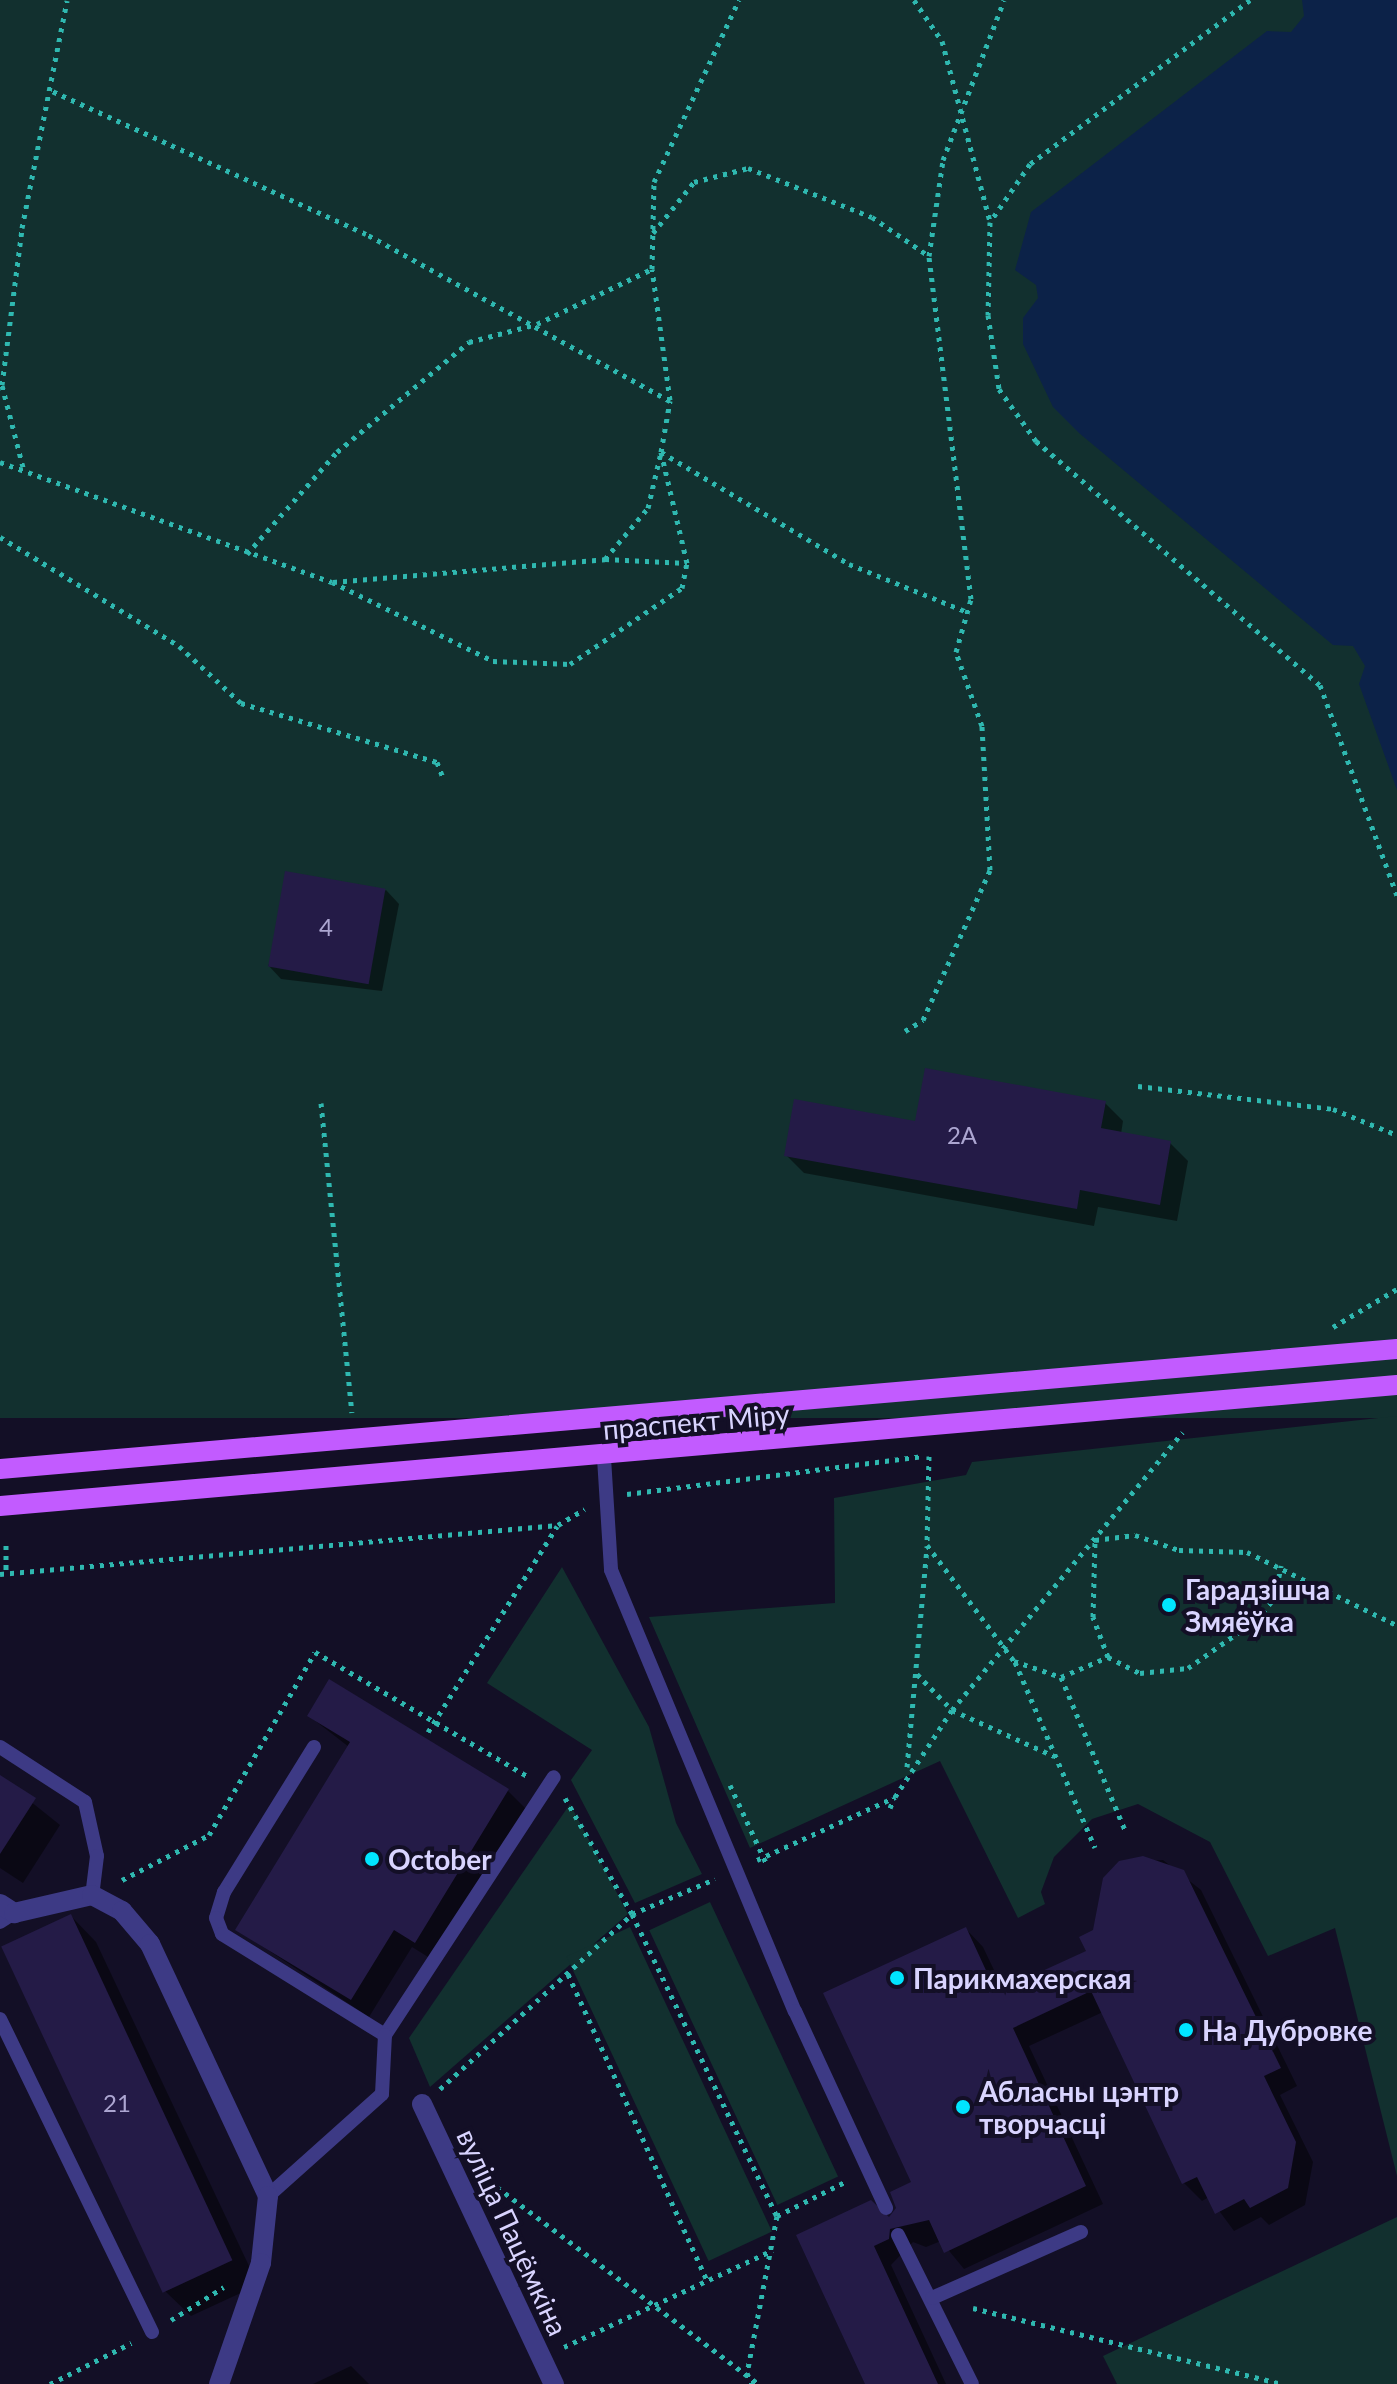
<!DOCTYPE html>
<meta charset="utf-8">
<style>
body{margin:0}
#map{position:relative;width:1397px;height:2384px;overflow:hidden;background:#130f26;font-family:Lato,sans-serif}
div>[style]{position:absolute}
.green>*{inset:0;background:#12302f;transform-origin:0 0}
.water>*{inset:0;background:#0c2248}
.shadow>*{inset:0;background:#0007}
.building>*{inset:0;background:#241b47;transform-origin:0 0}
.path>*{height:5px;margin-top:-2.5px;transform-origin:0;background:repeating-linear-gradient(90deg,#2fb8b0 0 4px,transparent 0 10px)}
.service>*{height:14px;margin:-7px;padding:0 7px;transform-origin:7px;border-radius:7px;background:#3d3a85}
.pedestrian>*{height:20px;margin:-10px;padding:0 10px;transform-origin:10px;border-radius:10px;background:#3d3a85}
.minor>*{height:20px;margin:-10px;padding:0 10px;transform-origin:10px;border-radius:10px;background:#3d3a85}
.primary>*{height:20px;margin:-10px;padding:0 10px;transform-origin:10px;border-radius:10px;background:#c25bff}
.dots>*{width:22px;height:22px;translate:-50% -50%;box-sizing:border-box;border:4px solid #130f26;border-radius:50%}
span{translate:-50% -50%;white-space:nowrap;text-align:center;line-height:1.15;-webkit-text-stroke:8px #130f26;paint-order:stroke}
.number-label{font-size:24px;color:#aca6d1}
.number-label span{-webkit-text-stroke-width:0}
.street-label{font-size:28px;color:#d9d4ff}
.poi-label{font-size:28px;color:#d9d4ff;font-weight:700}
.left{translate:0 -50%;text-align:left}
</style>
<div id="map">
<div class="green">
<i style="left:0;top:0;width:1397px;height:1418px"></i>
<i style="clip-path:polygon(1397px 1416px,1397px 2176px,1335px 1928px,1268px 1956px,1210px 1842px,1138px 1804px,1092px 1819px,1054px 1857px,1041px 1892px,1045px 1904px,1018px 1918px,940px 1761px,750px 1848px,649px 1617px,835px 1603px,834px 1498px,966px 1475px,972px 1462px)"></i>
<i style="clip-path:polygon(562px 1567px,649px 1727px,676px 1823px,702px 1874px,635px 1903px,571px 1780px,592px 1750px,487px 1683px)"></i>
<i style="clip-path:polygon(570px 1804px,628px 1914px,430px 2087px,409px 2038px)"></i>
<i style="left:710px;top:1902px;width:303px;height:67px;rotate:65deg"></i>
<i style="left:630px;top:1927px;width:336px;height:70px;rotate:65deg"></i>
<i style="clip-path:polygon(1397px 2217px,1397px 2384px,1117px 2384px,1103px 2356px)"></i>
</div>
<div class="water">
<i style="clip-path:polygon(1302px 0,1397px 0,1397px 790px,1359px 684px,1365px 666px,1353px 646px,1333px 645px,1079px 433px,1053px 407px,1023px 344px,1023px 318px,1038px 298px,1036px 285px,1015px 270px,1031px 212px,1267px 31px,1291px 32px,1304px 16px)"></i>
</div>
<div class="shadow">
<i style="clip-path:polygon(386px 890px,399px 904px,382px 991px,281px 979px,268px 965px)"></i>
<i style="clip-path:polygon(1105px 1103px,1123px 1121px,1121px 1134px,1170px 1143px,1188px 1161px,1177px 1221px,1098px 1207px,1094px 1226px,804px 1173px,786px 1155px,916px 1123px)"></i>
<i style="clip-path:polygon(309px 1716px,508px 1791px,526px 1809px,433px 1960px,412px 1947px,369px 2017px,238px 1930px,349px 1747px)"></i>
<i style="clip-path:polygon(0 1777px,60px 1825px,23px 1883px,0 1868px)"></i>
<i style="clip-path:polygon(1163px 1860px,1201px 1890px,1297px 2086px,1280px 2095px,1313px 2162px,1305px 2205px,1269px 2225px,1261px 2217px,1234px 2231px,1209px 2197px,1202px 2201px,1184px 2183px,1103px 2012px,1029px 2046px,1103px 2204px,964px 2269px,941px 2241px,926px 2247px,913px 2242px,891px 2265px,946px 2384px,867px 2384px,799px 2236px,890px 2220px,914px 2183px,966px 1929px,983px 1947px,1004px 1991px,1089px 1952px,1120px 1863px)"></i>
<i style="clip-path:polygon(71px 1916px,96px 1942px,258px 2285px,191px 2316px,165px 2291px,4px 1948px)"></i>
<i style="clip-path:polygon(351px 2366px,369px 2384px,313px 2384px)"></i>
</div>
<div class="building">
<i style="left:285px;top:871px;width:102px;height:97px;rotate:10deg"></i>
<i style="clip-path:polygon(925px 1068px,1106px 1101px,1101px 1128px,1171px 1141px,1160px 1205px,1080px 1190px,1077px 1209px,784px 1156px,794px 1099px,915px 1121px)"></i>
<i style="clip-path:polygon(329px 1679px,509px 1789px,415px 1943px,394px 1930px,351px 2000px,235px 1930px,350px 1742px,307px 1716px)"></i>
<i style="clip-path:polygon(0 1775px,36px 1798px,0 1854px)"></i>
<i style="clip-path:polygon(1143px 1856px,1184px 1870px,1281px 2068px,1264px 2076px,1296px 2142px,1288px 2188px,1250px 2208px,1244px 2199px,1215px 2214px,1197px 2177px,1182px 2184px,1091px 1991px,1013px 2028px,1086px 2186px,944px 2253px,929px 2220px,890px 2229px,889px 2239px,874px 2246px,938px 2384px,865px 2384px,796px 2235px,871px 2200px,889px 2217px,896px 2208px,890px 2192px,911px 2182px,823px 1993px,966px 1927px,996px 1992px,1086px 1951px,1079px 1937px,1093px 1930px,1103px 1878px,1119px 1861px)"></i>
<i style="left:71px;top:1914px;width:382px;height:77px;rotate:65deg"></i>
</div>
<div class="path">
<i style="left:914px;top:0;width:50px;rotate:55.7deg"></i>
<i style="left:942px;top:41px;width:186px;rotate:75.1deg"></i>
<i style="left:1250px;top:0;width:274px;rotate:143.3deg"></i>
<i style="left:1030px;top:164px;width:70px;rotate:124.6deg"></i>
<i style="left:990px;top:222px;width:93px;rotate:91.2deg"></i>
<i style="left:988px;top:315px;width:75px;rotate:81.5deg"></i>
<i style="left:999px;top:389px;width:64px;rotate:54.6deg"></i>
<i style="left:1036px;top:441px;width:374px;rotate:40.7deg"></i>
<i style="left:1320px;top:685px;width:224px;rotate:69.9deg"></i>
<i style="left:653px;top:233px;width:65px;rotate:-51.2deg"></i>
<i style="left:694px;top:182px;width:56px;rotate:-14.5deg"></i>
<i style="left:748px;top:168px;width:133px;rotate:21.6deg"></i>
<i style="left:872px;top:217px;width:69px;rotate:34.4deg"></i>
<i style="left:670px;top:400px;width:132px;rotate:-97.8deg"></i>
<i style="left:652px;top:269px;width:87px;rotate:-88.7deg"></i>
<i style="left:654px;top:182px;width:201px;rotate:-65deg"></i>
<i style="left:0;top:462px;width:353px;rotate:19.9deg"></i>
<i style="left:332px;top:582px;width:179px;rotate:26.1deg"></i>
<i style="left:493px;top:661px;width:77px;rotate:2.2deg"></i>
<i style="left:570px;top:664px;width:135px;rotate:-34.2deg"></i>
<i style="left:682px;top:588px;width:25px;rotate:-79deg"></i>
<i style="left:687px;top:563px;width:114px;rotate:-103.2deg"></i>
<i style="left:661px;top:452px;width:52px;rotate:-80deg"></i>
<i style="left:670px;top:401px;width:347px;rotate:-151.2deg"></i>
<i style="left:366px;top:234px;width:347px;rotate:-155.5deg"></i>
<i style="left:23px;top:467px;width:85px;rotate:-104.4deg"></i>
<i style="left:2px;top:385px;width:158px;rotate:-82.7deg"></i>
<i style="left:22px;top:228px;width:232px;rotate:-78.8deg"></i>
<i style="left:0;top:537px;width:210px;rotate:31.3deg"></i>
<i style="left:179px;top:646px;width:84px;rotate:42.6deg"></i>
<i style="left:241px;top:703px;width:205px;rotate:16.8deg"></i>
<i style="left:437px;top:762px;width:17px;rotate:69deg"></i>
<i style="left:247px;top:554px;width:136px;rotate:-48.6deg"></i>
<i style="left:337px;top:452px;width:172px;rotate:-39.8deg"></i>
<i style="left:469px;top:342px;width:70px;rotate:-14.8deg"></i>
<i style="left:537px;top:324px;width:127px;rotate:-25.6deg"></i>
<i style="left:605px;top:559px;width:67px;rotate:-49.9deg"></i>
<i style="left:648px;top:508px;width:57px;rotate:-76.9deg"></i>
<i style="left:661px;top:452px;width:219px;rotate:30.8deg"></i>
<i style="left:849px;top:564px;width:127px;rotate:22.1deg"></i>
<i style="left:333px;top:582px;width:273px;rotate:-4.8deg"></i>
<i style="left:605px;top:559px;width:82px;rotate:2.8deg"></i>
<i style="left:905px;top:1031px;width:21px;rotate:-31deg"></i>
<i style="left:923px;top:1020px;width:164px;rotate:-65.9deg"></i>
<i style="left:990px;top:870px;width:144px;rotate:-93.2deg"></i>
<i style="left:982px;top:726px;width:78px;rotate:-109.4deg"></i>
<i style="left:956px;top:652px;width:55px;rotate:-74.2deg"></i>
<i style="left:971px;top:599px;width:346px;rotate:-97deg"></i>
<i style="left:929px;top:256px;width:97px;rotate:-81.7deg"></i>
<i style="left:943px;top:160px;width:171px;rotate:-69.1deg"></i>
<i style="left:1138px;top:1086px;width:196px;rotate:6.7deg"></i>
<i style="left:1333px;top:1109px;width:69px;rotate:22.1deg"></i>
<i style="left:321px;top:1103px;width:311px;rotate:84.3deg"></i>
<i style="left:1333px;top:1327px;width:74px;rotate:-30.7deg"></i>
<i style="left:929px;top:1456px;width:89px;rotate:91.3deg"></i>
<i style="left:927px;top:1545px;width:145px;rotate:53.1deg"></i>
<i style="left:1014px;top:1661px;width:50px;rotate:18.8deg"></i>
<i style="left:1061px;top:1677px;width:51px;rotate:-23.1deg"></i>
<i style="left:1108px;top:1657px;width:36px;rotate:27deg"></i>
<i style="left:1140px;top:1673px;width:48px;rotate:-5.9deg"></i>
<i style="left:1188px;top:1668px;width:83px;rotate:-35.2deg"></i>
<i style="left:1256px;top:1620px;width:30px;rotate:-50deg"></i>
<i style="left:1275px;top:1597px;width:32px;rotate:-79deg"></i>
<i style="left:627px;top:1494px;width:297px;rotate:-7.3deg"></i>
<i style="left:6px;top:1545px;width:29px;rotate:90deg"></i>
<i style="left:0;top:1574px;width:560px;rotate:-5.02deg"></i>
<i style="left:558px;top:1525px;width:31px;rotate:-31deg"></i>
<i style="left:1108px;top:1657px;width:43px;rotate:-110.6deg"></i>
<i style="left:1093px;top:1617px;width:77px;rotate:-88.5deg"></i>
<i style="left:1095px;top:1540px;width:40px;rotate:-7.1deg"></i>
<i style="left:1135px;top:1535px;width:46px;rotate:18.8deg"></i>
<i style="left:1179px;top:1550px;width:68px;rotate:1.7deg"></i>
<i style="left:1247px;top:1552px;width:167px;rotate:26deg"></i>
<i style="left:1015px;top:1662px;width:202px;rotate:66.7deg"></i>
<i style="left:917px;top:1674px;width:50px;rotate:45.8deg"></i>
<i style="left:952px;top:1710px;width:112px;rotate:24.3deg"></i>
<i style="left:1061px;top:1677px;width:166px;rotate:67.3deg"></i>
<i style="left:428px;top:1732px;width:243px;rotate:-57.9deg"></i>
<i style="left:907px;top:1767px;width:222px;rotate:-84.8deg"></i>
<i style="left:730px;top:1785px;width:88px;rotate:65.2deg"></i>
<i style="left:565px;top:1798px;width:134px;rotate:60deg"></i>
<i style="left:632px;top:1914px;width:335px;rotate:64.4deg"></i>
<i style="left:777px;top:2216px;width:160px;rotate:100.8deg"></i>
<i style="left:747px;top:2373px;width:12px;rotate:66deg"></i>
<i style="left:890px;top:1808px;width:11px;rotate:-68deg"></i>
<i style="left:757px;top:1860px;width:152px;rotate:-24.5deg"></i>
<i style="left:895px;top:1797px;width:104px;rotate:-56.8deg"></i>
<i style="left:952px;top:1710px;width:361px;rotate:-50.3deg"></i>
<i style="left:122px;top:1880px;width:98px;rotate:-27.3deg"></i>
<i style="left:209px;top:1835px;width:211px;rotate:-59.9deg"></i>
<i style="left:315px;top:1652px;width:248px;rotate:30.3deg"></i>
<i style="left:568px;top:1974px;width:339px;rotate:65.6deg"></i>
<i style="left:440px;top:2089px;width:260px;rotate:-42.3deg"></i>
<i style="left:632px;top:1914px;width:90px;rotate:-22.9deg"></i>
<i style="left:489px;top:2181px;width:337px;rotate:37deg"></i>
<i style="left:777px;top:2216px;width:78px;rotate:-26.6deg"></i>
<i style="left:973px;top:2308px;width:318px;rotate:13.8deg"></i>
<i style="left:171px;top:2320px;width:62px;rotate:-31.9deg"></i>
<i style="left:564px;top:2347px;width:230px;rotate:-24.9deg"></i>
<i style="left:50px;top:2384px;width:91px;rotate:-26.8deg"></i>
</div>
<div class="service">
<i style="left:604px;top:1458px;width:112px;rotate:86.4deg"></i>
<i style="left:611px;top:1570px;width:478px;rotate:67.4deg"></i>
<i style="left:795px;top:2011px;width:217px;rotate:65.2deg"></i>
<i style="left:0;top:1747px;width:101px;rotate:32.9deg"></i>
<i style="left:85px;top:1802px;width:55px;rotate:77.5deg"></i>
<i style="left:97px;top:1856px;width:39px;rotate:97deg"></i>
<i style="left:314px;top:1747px;width:171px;rotate:121.8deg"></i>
<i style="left:224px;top:1892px;width:27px;rotate:107deg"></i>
<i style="left:216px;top:1918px;width:17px;rotate:69deg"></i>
<i style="left:222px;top:1934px;width:192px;rotate:31.8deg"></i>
<i style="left:385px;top:2035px;width:308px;rotate:-56.8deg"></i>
<i style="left:0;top:1922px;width:17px;rotate:-33deg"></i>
<i style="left:0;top:2019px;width:348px;rotate:64.1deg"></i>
<i style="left:268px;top:2196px;width:153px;rotate:-41.8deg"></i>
<i style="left:382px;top:2094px;width:59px;rotate:-87.1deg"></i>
<i style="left:898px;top:2235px;width:166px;rotate:63.6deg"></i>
<i style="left:932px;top:2298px;width:163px;rotate:-23.9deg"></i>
</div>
<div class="pedestrian">
<i style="left:422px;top:2104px;width:310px;rotate:64.8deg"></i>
</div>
<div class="minor">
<i style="left:0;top:1904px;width:17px;rotate:33deg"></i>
<i style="left:14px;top:1913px;width:80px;rotate:-13deg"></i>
<i style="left:92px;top:1895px;width:34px;rotate:28deg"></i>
<i style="left:122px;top:1911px;width:43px;rotate:49.7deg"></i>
<i style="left:150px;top:1944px;width:278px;rotate:64.9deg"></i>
<i style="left:268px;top:2196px;width:67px;rotate:96deg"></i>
<i style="left:261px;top:2263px;width:128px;rotate:109.1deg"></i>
</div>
<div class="primary">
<i style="left:0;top:1469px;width:1402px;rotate:-4.91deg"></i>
<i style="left:0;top:1506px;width:1402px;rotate:-4.95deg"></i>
</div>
<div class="dots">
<i style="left:1169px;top:1605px;background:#00e5ff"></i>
<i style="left:372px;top:1859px;background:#00e5ff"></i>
<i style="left:897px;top:1978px;background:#00e5ff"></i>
<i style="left:1186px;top:2030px;background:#00e5ff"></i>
<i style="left:963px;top:2107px;background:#00e5ff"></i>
</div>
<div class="number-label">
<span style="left:326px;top:927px">4</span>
<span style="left:962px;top:1135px">2А</span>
<span style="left:117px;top:2103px">21</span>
</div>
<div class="street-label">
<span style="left:696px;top:1421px;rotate:-5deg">праспект Міру</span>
<span style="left:513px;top:2232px;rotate:65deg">вуліца Пацёмкіна</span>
</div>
<div class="poi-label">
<span class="left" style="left:1185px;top:1605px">Гарадзішча<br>Змяёўка</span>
<span class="left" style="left:388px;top:1859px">October</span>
<span class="left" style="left:913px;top:1978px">Парикмахерская</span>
<span class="left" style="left:1202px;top:2030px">На Дубровке</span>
<span class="left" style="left:979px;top:2107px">Абласны цэнтр<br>творчасці</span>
</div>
</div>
